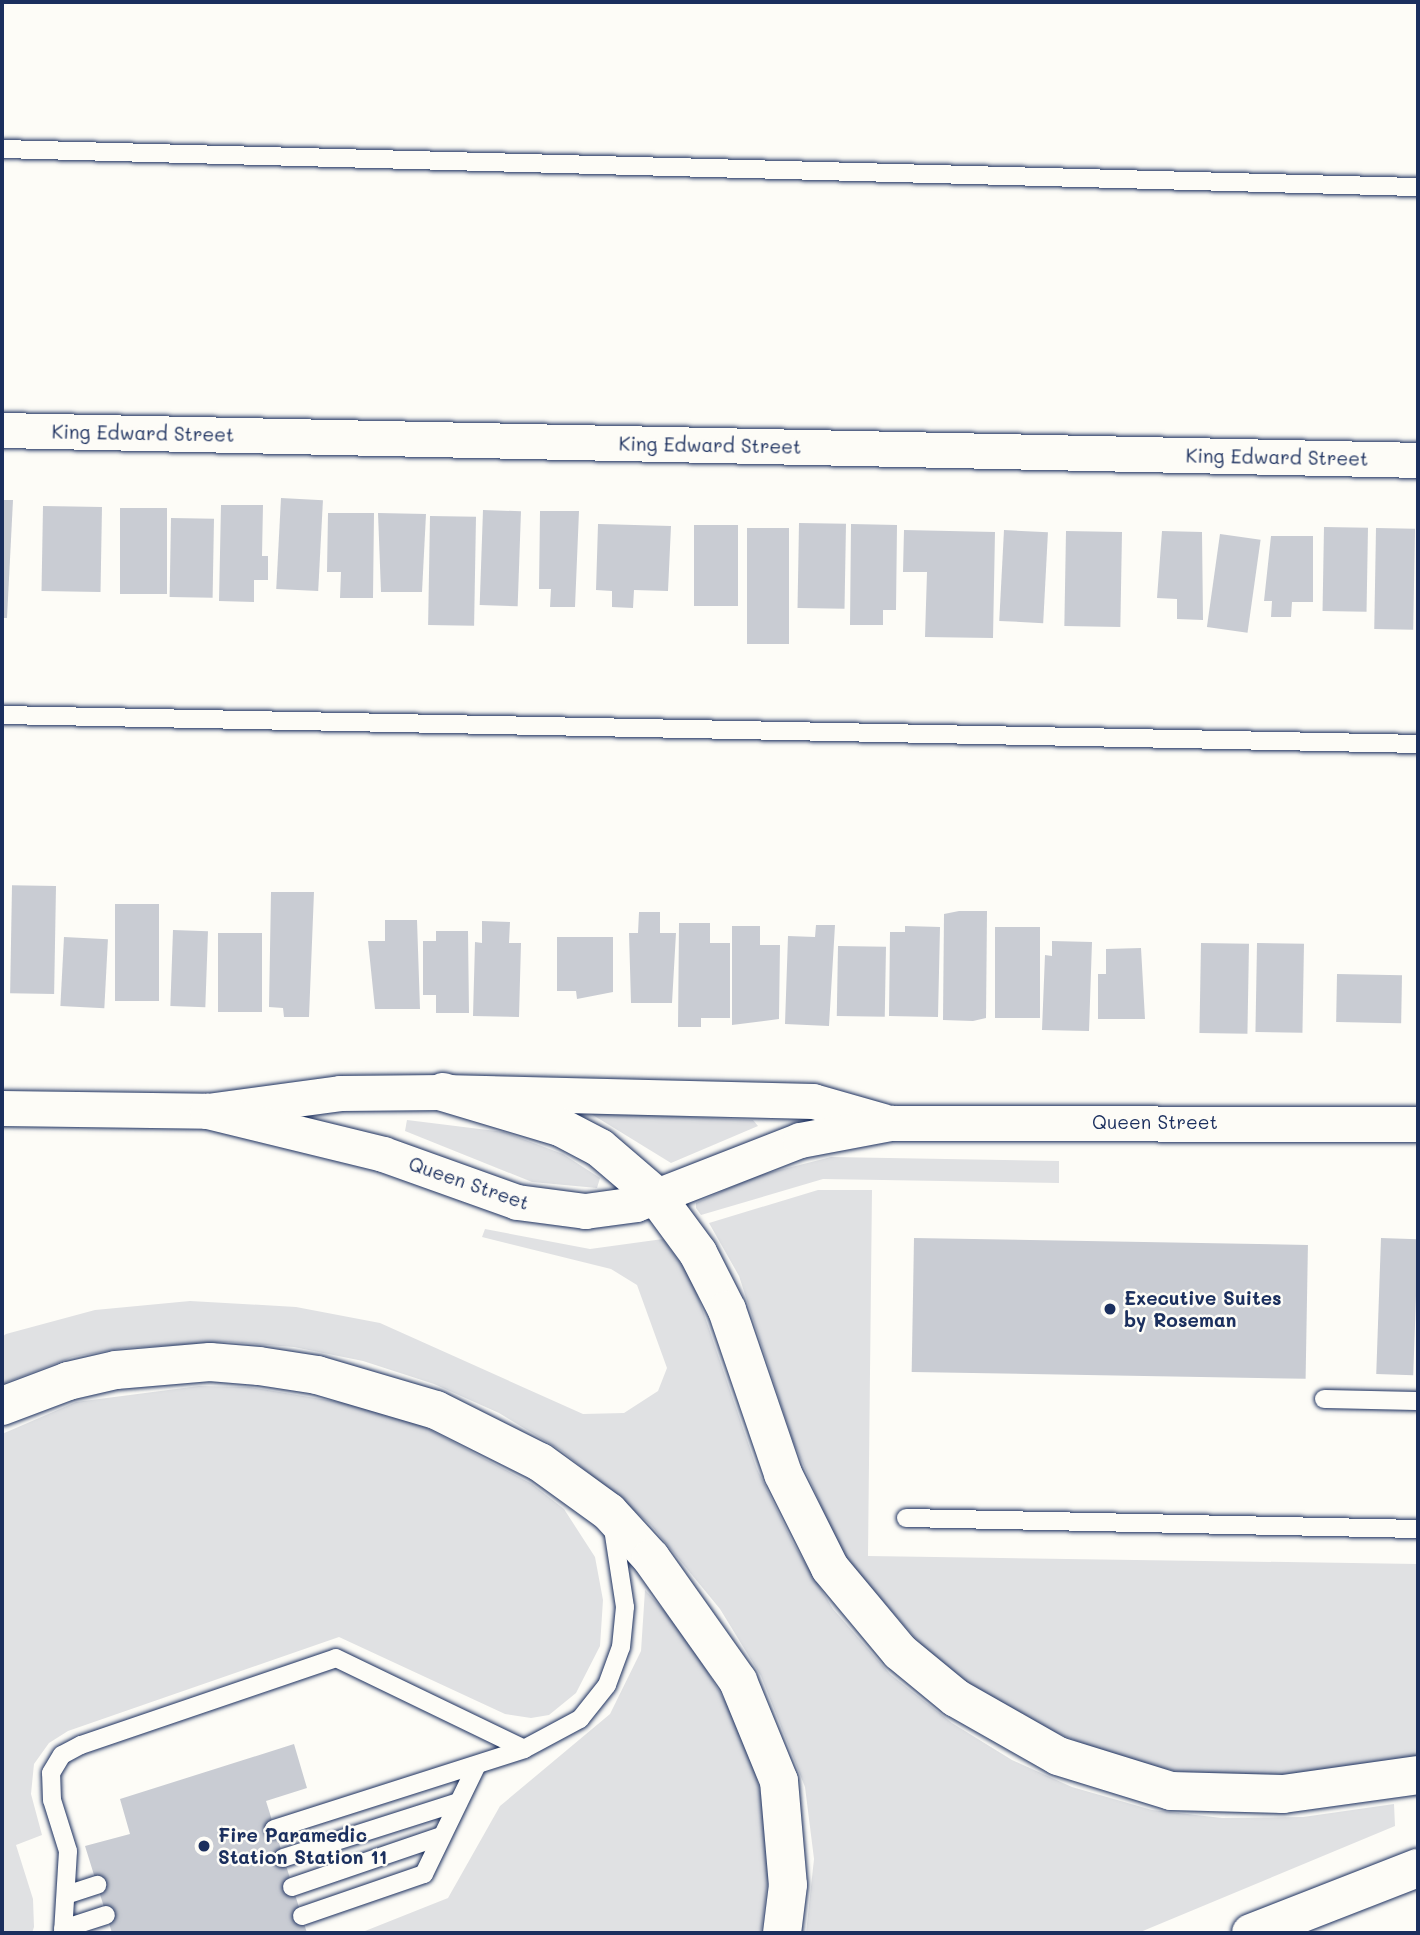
<!DOCTYPE html>
<style>
body{margin:0}
#map{position:relative;width:1420px;height:1935px;overflow:hidden;background:#fdfcf7;font-family:Mali,sans-serif}
div>[style]{position:absolute}
.green>*{inset:0;background:#e0e1e3}
.building>*{inset:0;background:#c9ccd3;transform-origin:0 0}
.roads{filter:drop-shadow(0 0 2px #1b2f5e) drop-shadow(0 0 2px #1b2f5e)}
.service>*{height:18px;margin:-9px;padding:0 9px;transform-origin:9px;border-radius:9px;background:#fdfcf7}
.minor>*{height:35px;margin:-17.5px;padding:0 17.5px;transform-origin:17.5px;border-radius:17.5px;background:#fdfcf7}
.primary>*{height:38px;margin:-19px;padding:0 19px;transform-origin:19px;border-radius:19px;background:#fdfcf7}
.trunk>*{height:38px;margin:-19px;padding:0 19px;transform-origin:19px;border-radius:19px;background:#fdfcf7}
.dots>*{width:19px;height:19px;translate:-50% -50%;box-sizing:border-box;border:4px solid #fdfcf7;border-radius:50%}
span{translate:-50% -50%;white-space:nowrap;text-align:center;line-height:1.15;-webkit-text-stroke:5px #fdfcf7;paint-order:stroke}
.street-label{font-size:19px;color:#1b2f5e}
.poi-label{font-size:19px;color:#1b2f5e;font-weight:700}
.left{translate:0 -50%;text-align:left}
.frame{position:absolute;inset:0;border:4px solid #1b2f5e;pointer-events:none}
</style>
<div id="map">
<div class="green">
<i style="clip-path:polygon(588px 1112px,753px 1120px,758px 1126px,671px 1163px)"></i>
<i style="clip-path:polygon(407px 1120px,504px 1132px,563px 1154px,600px 1178px,597px 1188px,532px 1182px,405px 1131px)"></i>
<i style="clip-path:polygon(831px 1157px,1059px 1161px,1059px 1183px,823px 1179px,701px 1215px,696px 1208px,696px 1203px,756px 1176px)"></i>
<i style="clip-path:polygon(818px 1190px,872px 1190px,868px 1556px,1418px 1564px,1418px 1757px,1286px 1775px,1195px 1774px,1132px 1763px,1044px 1728px,978px 1691px,923px 1647px,842px 1554px,793px 1441px,739px 1276px,709px 1223px)"></i>
<i style="clip-path:polygon(485px 1229px,590px 1249px,663px 1239px,692px 1279px,757px 1469px,793px 1543px,833px 1609px,890px 1674px,952px 1723px,1012px 1760px,1072px 1787px,1152px 1810px,1222px 1818px,1303px 1817px,1394px 1804px,1395px 1826px,1138px 1933px,806px 1933px,814px 1859px,805px 1787px,761px 1676px,720px 1609px,651px 1525px,562px 1451px,499px 1413px,434px 1384px,363px 1361px,294px 1347px,228px 1342px,124px 1348px,73px 1357px,2px 1384px,2px 1337px,6px 1334px,95px 1310px,190px 1301px,296px 1307px,380px 1323px,583px 1414px,624px 1413px,658px 1391px,667px 1368px,637px 1285px,611px 1269px,482px 1237px)"></i>
<i style="clip-path:polygon(199px 1386px,249px 1387px,363px 1406px,421px 1425px,532px 1484px,564px 1509px,595px 1557px,603px 1600px,600px 1646px,576px 1693px,549px 1715px,531px 1718px,505px 1714px,339px 1637px,68px 1731px,49px 1743px,34px 1764px,31px 1794px,42px 1835px,16px 1845px,33px 1899px,34px 1927px,32px 1933px,2px 1933px,2px 1434px,76px 1402px)"></i>
<i style="clip-path:polygon(645px 1590px,683px 1631px,737px 1721px,754px 1767px,768px 1824px,769px 1870px,761px 1933px,360px 1933px,448px 1898px,500px 1806px,610px 1714px,641px 1651px)"></i>
</div>
<div class="building">
<i style="left:281px;top:498px;width:42px;height:91px;rotate:3deg"></i>
<i style="clip-path:polygon(2px 500px,13px 500px,7px 618px,2px 618px)"></i>
<i style="clip-path:polygon(221px 505px,263px 505px,262px 556px,268px 556px,268px 580px,254px 580px,254px 602px,219px 601px)"></i>
<i style="left:43px;top:506px;width:59px;height:85px;rotate:1deg"></i>
<i style="left:120px;top:508px;width:47px;height:86px"></i>
<i style="left:483px;top:510px;width:38px;height:95px;rotate:2deg"></i>
<i style="clip-path:polygon(540px 511px,579px 511px,575px 607px,550px 607px,551px 589px,539px 589px)"></i>
<i style="clip-path:polygon(328px 513px,374px 513px,373px 598px,340px 598px,341px 572px,327px 572px)"></i>
<i style="clip-path:polygon(378px 513px,426px 514px,422px 592px,381px 592px)"></i>
<i style="left:430px;top:516px;width:46px;height:109px;rotate:1deg"></i>
<i style="left:171px;top:518px;width:43px;height:79px;rotate:1deg"></i>
<i style="left:799px;top:523px;width:47px;height:85px;rotate:1deg"></i>
<i style="clip-path:polygon(598px 524px,671px 526px,668px 591px,634px 590px,633px 608px,612px 607px,612px 591px,596px 590px)"></i>
<i style="clip-path:polygon(851px 524px,897px 525px,896px 610px,883px 610px,883px 625px,850px 625px)"></i>
<i style="left:694px;top:525px;width:44px;height:81px"></i>
<i style="left:1324px;top:527px;width:44px;height:84px;rotate:1deg"></i>
<i style="left:747px;top:528px;width:42px;height:116px"></i>
<i style="left:1376px;top:528px;width:39px;height:101px;rotate:1deg"></i>
<i style="clip-path:polygon(904px 530px,995px 532px,993px 638px,925px 637px,927px 572px,903px 572px)"></i>
<i style="left:1004px;top:530px;width:44px;height:91px;rotate:3deg"></i>
<i style="left:1066px;top:531px;width:56px;height:95px;rotate:1deg"></i>
<i style="clip-path:polygon(1162px 531px,1202px 532px,1203px 620px,1177px 619px,1177px 599px,1157px 598px)"></i>
<i style="left:1220px;top:534px;width:41px;height:94px;rotate:8deg"></i>
<i style="clip-path:polygon(1271px 536px,1313px 536px,1313px 602px,1292px 602px,1291px 617px,1271px 617px,1272px 601px,1264px 601px)"></i>
<i style="left:56px;top:886px;width:108px;height:44px;rotate:91deg"></i>
<i style="clip-path:polygon(271px 892px,314px 892px,309px 1017px,284px 1017px,283px 1008px,269px 1007px)"></i>
<i style="left:115px;top:904px;width:44px;height:97px"></i>
<i style="clip-path:polygon(959px 911px,987px 911px,986px 1018px,973px 1021px,943px 1020px,944px 914px)"></i>
<i style="clip-path:polygon(639px 912px,660px 912px,660px 933px,676px 933px,672px 1003px,631px 1003px,629px 933px,638px 933px)"></i>
<i style="clip-path:polygon(385px 920px,417px 920px,420px 1009px,375px 1009px,368px 941px,385px 941px)"></i>
<i style="clip-path:polygon(482px 921px,510px 922px,509px 943px,521px 943px,519px 1017px,473px 1016px,475px 942px,482px 943px)"></i>
<i style="clip-path:polygon(679px 923px,710px 923px,710px 943px,730px 943px,730px 1018px,701px 1018px,701px 1027px,678px 1027px)"></i>
<i style="clip-path:polygon(816px 925px,835px 925px,829px 1026px,785px 1024px,788px 936px,815px 937px)"></i>
<i style="clip-path:polygon(732px 926px,760px 926px,760px 945px,780px 945px,779px 1019px,732px 1025px)"></i>
<i style="clip-path:polygon(905px 926px,940px 927px,938px 1017px,889px 1016px,890px 932px,905px 932px)"></i>
<i style="left:995px;top:927px;width:45px;height:91px"></i>
<i style="left:173px;top:930px;width:35px;height:76px;rotate:2deg"></i>
<i style="clip-path:polygon(436px 931px,468px 931px,469px 1013px,436px 1013px,436px 995px,423px 995px,423px 941px,436px 941px)"></i>
<i style="left:218px;top:933px;width:44px;height:79px"></i>
<i style="left:64px;top:937px;width:44px;height:69px;rotate:3deg"></i>
<i style="clip-path:polygon(557px 937px,613px 937px,613px 992px,577px 999px,576px 991px,557px 991px)"></i>
<i style="clip-path:polygon(1052px 941px,1092px 942px,1089px 1031px,1042px 1030px,1045px 955px,1052px 956px)"></i>
<i style="left:1201px;top:943px;width:48px;height:90px;rotate:1deg"></i>
<i style="left:1257px;top:943px;width:47px;height:89px;rotate:1deg"></i>
<i style="left:838px;top:946px;width:48px;height:70px;rotate:1deg"></i>
<i style="clip-path:polygon(1141px 948px,1145px 1019px,1098px 1019px,1098px 974px,1106px 974px,1106px 949px)"></i>
<i style="left:1337px;top:974px;width:65px;height:48px;rotate:1deg"></i>
<i style="left:914px;top:1238px;width:394px;height:134px;rotate:1deg"></i>
<i style="left:1381px;top:1238px;width:37px;height:136px;rotate:2deg"></i>
<i style="clip-path:polygon(294px 1744px,307px 1788px,266px 1801px,307px 1933px,112px 1933px,85px 1846px,130px 1834px,120px 1799px)"></i>
</div>
<div class="roads">
<div class="service">
<i style="left:2px;top:149px;width:1417px;rotate:1.54deg"></i>
<i style="left:2px;top:715px;width:1416px;rotate:1.17deg"></i>
<i style="left:1324px;top:1399px;width:94px;rotate:1.2deg"></i>
<i style="left:906px;top:1518px;width:512px;rotate:1.23deg"></i>
<i style="left:274px;top:1829px;width:262px;rotate:-17.7deg"></i>
<i style="left:524px;top:1749px;width:64px;rotate:-28.2deg"></i>
<i style="left:580px;top:1719px;width:43px;rotate:-51.5deg"></i>
<i style="left:607px;top:1685px;width:40px;rotate:-69.8deg"></i>
<i style="left:621px;top:1647px;width:40px;rotate:-84.3deg"></i>
<i style="left:625px;top:1607px;width:79px;rotate:-98.7deg"></i>
<i style="left:283px;top:1858px;width:184px;rotate:-17.7deg"></i>
<i style="left:292px;top:1887px;width:157px;rotate:-18.9deg"></i>
<i style="left:66px;top:1895px;width:33px;rotate:-18deg"></i>
<i style="left:302px;top:1916px;width:129px;rotate:-19deg"></i>
<i style="left:424px;top:1874px;width:121px;rotate:-64.1deg"></i>
<i style="left:63px;top:1929px;width:45px;rotate:-18deg"></i>
<i style="left:63px;top:1933px;width:82px;rotate:-86.5deg"></i>
<i style="left:68px;top:1851px;width:53px;rotate:-107.4deg"></i>
<i style="left:52px;top:1800px;width:27px;rotate:-92deg"></i>
<i style="left:51px;top:1773px;width:21px;rotate:-59deg"></i>
<i style="left:62px;top:1755px;width:21px;rotate:-28deg"></i>
<i style="left:81px;top:1745px;width:269px;rotate:-18.8deg"></i>
<i style="left:336px;top:1658px;width:209px;rotate:25.8deg"></i>
</div>
<div class="minor">
<i style="left:2px;top:430px;width:1416px;rotate:1.21deg"></i>
<i style="left:2px;top:1108px;width:205px;rotate:0.8deg"></i>
<i style="left:207px;top:1111px;width:134px;rotate:-7.7deg"></i>
<i style="left:340px;top:1093px;width:103px;rotate:-0.6deg"></i>
<i style="left:443px;top:1092px;width:370px;rotate:1.4deg"></i>
<i style="left:813px;top:1101px;width:73px;rotate:15.9deg"></i>
<i style="left:207px;top:1111px;width:181px;rotate:13.7deg"></i>
<i style="left:383px;top:1154px;width:142px;rotate:19.7deg"></i>
<i style="left:517px;top:1202px;width:69px;rotate:7.5deg"></i>
<i style="left:585px;top:1211px;width:51px;rotate:-7.8deg"></i>
<i style="left:636px;top:1204px;width:176px;rotate:-21.3deg"></i>
<i style="left:800px;top:1140px;width:93px;rotate:-10.6deg"></i>
<i style="left:891px;top:1123px;width:527px;rotate:0.11deg"></i>
</div>
<div class="primary">
<i style="left:443px;top:1092px;width:122px;rotate:16.7deg"></i>
<i style="left:560px;top:1127px;width:45px;rotate:27.7deg"></i>
<i style="left:600px;top:1148px;width:74px;rotate:40.6deg"></i>
<i style="left:656px;top:1196px;width:71px;rotate:53.6deg"></i>
<i style="left:698px;top:1253px;width:64px;rotate:63deg"></i>
<i style="left:727px;top:1310px;width:173px;rotate:71.1deg"></i>
<i style="left:783px;top:1474px;width:105px;rotate:63.4deg"></i>
<i style="left:830px;top:1568px;width:109px;rotate:50.2deg"></i>
<i style="left:900px;top:1652px;width:72px;rotate:39.4deg"></i>
<i style="left:956px;top:1698px;width:117px;rotate:29.6deg"></i>
<i style="left:1058px;top:1756px;width:118px;rotate:17.2deg"></i>
<i style="left:1171px;top:1791px;width:112px;rotate:1.5deg"></i>
<i style="left:1283px;top:1794px;width:136px;rotate:-8deg"></i>
<i style="left:1251px;top:1933px;width:179px;rotate:-21.3deg"></i>
</div>
<div class="trunk">
<i style="left:2px;top:1406px;width:71px;rotate:-20.7deg"></i>
<i style="left:68px;top:1381px;width:49px;rotate:-12.9deg"></i>
<i style="left:116px;top:1370px;width:94px;rotate:-4.9deg"></i>
<i style="left:210px;top:1362px;width:49px;rotate:4.7deg"></i>
<i style="left:259px;top:1366px;width:59px;rotate:8.8deg"></i>
<i style="left:317px;top:1375px;width:124px;rotate:16.4deg"></i>
<i style="left:436px;top:1410px;width:116px;rotate:26.6deg"></i>
<i style="left:540px;top:1462px;width:85px;rotate:35.9deg"></i>
<i style="left:609px;top:1512px;width:62px;rotate:47.6deg"></i>
<i style="left:651px;top:1558px;width:151px;rotate:54.7deg"></i>
<i style="left:738px;top:1681px;width:108px;rotate:67.7deg"></i>
<i style="left:779px;top:1781px;width:104px;rotate:85.1deg"></i>
<i style="left:788px;top:1885px;width:48px;rotate:97.1deg"></i>
</div>
</div>
<div class="dots">
<i style="left:1110px;top:1309px;background:#1b2f5e"></i>
<i style="left:204px;top:1846px;background:#1b2f5e"></i>
</div>
<div class="street-label">
<span style="left:143px;top:433px;rotate:1deg">King Edward Street</span>
<span style="left:710px;top:445px;rotate:1deg">King Edward Street</span>
<span style="left:1277px;top:457px;rotate:1deg">King Edward Street</span>
<span style="left:1155px;top:1122px">Queen Street</span>
<span style="left:469px;top:1183px;rotate:19deg">Queen Street</span>
</div>
<div class="poi-label">
<span class="left" style="left:1124px;top:1309px">Executive Suites<br>by Roseman</span>
<span class="left" style="left:218px;top:1846px">Fire Paramedic<br>Station Station 11</span>
</div>
<div class="frame"></div>
</div>
